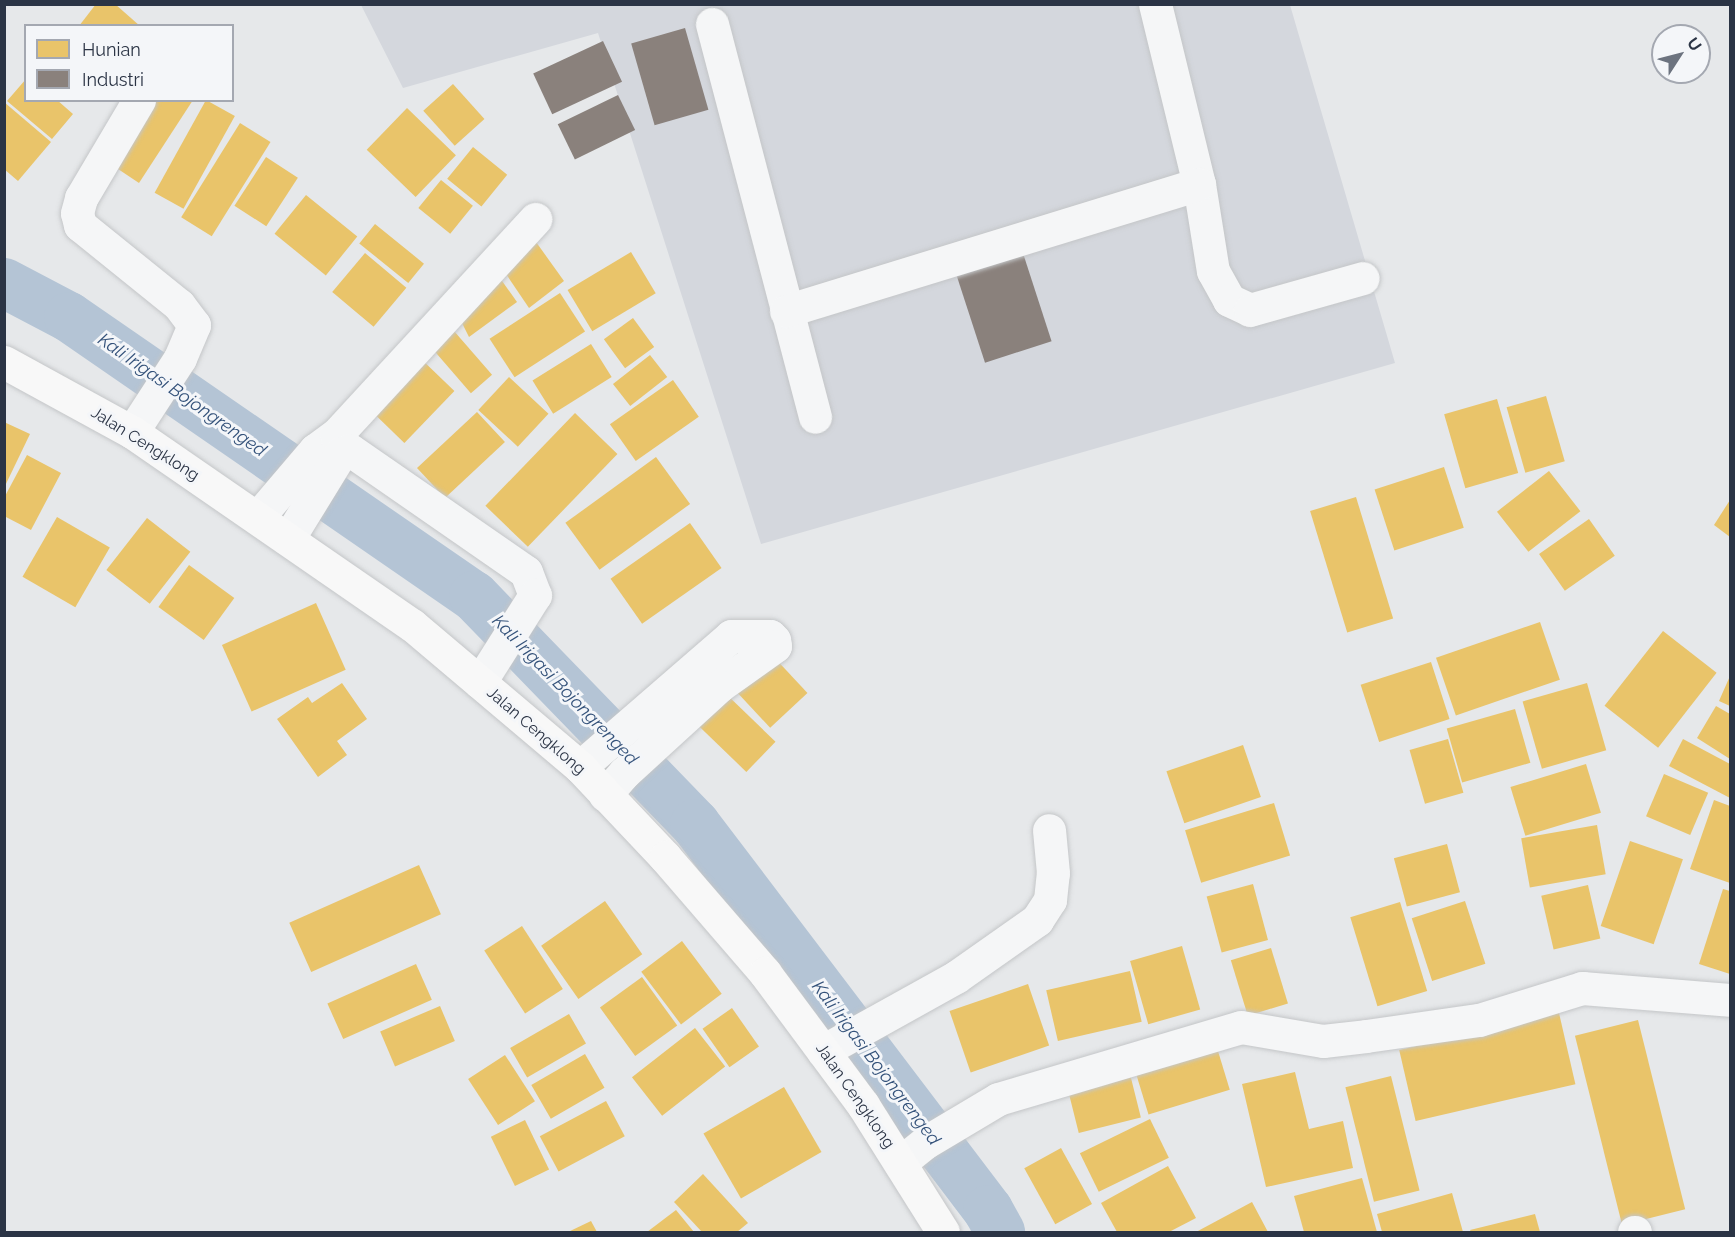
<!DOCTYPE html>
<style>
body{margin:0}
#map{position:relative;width:1735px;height:1237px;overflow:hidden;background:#e6e8ea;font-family:Raleway,sans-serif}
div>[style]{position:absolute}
.built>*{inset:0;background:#d4d7dd}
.homes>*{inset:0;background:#e9c46a;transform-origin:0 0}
.industry>*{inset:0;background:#8a817c;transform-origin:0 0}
.canal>*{height:50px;margin:-25px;padding:0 25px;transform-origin:25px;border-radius:25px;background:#b4c4d5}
.roads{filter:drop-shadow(0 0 2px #c4c6c8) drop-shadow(0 0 2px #c4c6c8)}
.minor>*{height:33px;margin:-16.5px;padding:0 16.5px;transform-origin:16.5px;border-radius:16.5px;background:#f5f6f7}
.major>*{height:33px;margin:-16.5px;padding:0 16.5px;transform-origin:16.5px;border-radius:16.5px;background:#f8f8f8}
span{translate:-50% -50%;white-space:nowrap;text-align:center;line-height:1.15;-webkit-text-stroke:6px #f4f6f9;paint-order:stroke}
.street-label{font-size:16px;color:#2b3445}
.water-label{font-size:18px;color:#34527a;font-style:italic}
.frame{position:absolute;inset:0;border:6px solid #2b3445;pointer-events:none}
.legend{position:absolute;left:24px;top:24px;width:210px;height:78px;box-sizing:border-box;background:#f4f6f9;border:2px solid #a4a8b1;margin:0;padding:8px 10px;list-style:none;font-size:18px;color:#2b3445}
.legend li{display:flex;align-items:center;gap:12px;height:30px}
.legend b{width:30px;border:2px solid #a4a8b1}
.north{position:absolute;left:1651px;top:24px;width:60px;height:60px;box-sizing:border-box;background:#f4f6f9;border:2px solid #a4a8b1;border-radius:50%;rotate:54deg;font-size:16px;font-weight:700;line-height:24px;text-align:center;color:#2b3445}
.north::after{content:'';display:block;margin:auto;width:21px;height:27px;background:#6c737f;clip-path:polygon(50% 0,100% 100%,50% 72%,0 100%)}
</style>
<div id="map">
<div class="built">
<i style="clip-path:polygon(361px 5px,1290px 5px,1395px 363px,761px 544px,598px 33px,403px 88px)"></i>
</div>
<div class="homes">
<i style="clip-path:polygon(96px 4px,115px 4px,140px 26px,79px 26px)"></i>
<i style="clip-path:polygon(26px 79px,26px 100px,57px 100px,73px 114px,52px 139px,7px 101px)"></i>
<i style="left:453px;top:84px;width:47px;height:40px;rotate:48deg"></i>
<i style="clip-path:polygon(150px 100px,193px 100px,139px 183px,109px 163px)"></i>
<i style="left:206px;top:100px;width:33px;height:106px;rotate:29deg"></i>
<i style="clip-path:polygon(4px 102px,51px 142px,18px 181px,4px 169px)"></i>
<i style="left:407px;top:108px;width:68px;height:58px;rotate:44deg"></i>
<i style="left:240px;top:123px;width:36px;height:111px;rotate:32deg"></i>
<i style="left:473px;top:147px;width:44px;height:41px;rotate:39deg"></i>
<i style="left:266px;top:157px;width:38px;height:58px;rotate:33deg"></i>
<i style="left:441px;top:180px;width:41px;height:36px;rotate:39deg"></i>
<i style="left:306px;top:195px;width:66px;height:50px;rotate:39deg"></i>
<i style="left:375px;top:224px;width:63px;height:25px;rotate:39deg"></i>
<i style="clip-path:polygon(531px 235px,564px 281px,529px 308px,502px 268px)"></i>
<i style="left:631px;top:252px;width:48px;height:74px;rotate:59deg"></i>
<i style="left:365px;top:253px;width:54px;height:51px;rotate:40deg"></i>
<i style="clip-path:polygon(495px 271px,517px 302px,469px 337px,458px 315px)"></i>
<i style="left:560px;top:293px;width:46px;height:84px;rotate:57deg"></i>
<i style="left:633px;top:318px;width:36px;height:36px;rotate:54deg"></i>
<i style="left:454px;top:331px;width:58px;height:28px;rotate:49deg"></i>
<i style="left:591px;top:344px;width:39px;height:69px;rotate:58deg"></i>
<i style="left:417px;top:355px;width:52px;height:72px;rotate:44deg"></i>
<i style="left:650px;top:355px;width:28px;height:47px;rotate:52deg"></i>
<i style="left:509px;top:377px;width:54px;height:45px;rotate:43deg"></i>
<i style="left:673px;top:380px;width:45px;height:77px;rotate:55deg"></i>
<i style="left:1546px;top:396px;width:68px;height:41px;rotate:74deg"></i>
<i style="left:1497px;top:399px;width:77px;height:55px;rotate:74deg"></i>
<i style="left:477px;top:412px;width:41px;height:82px;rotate:47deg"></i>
<i style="left:575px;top:413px;width:59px;height:129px;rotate:44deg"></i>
<i style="clip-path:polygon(4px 422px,30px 434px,4px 488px)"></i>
<i style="clip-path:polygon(27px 455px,61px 473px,31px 530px,4px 516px,4px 498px)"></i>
<i style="left:656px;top:457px;width:58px;height:112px;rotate:54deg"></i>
<i style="left:1444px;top:467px;width:64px;height:73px;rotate:72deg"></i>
<i style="left:1549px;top:471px;width:51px;height:66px;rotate:52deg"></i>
<i style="left:1356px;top:497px;width:127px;height:48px;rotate:73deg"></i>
<i style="clip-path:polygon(1730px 500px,1730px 537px,1714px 525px)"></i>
<i style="left:57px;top:517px;width:61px;height:69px;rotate:30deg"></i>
<i style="left:147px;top:518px;width:55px;height:66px;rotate:38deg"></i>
<i style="left:1589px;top:519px;width:45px;height:61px;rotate:55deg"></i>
<i style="left:690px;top:523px;width:55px;height:97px;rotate:55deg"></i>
<i style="left:189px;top:565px;width:56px;height:52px;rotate:36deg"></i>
<i style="left:316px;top:603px;width:73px;height:103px;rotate:66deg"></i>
<i style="left:1540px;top:622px;width:61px;height:110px;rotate:71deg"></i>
<i style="left:1663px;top:631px;width:68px;height:95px;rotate:38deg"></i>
<i style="left:772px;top:655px;width:52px;height:51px;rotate:47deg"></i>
<i style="left:1431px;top:662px;width:60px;height:74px;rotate:72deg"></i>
<i style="clip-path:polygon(1730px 676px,1730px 706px,1719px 701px)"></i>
<i style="clip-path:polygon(342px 683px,367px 719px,337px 741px,347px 755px,318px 777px,277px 719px,308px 697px,312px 703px)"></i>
<i style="left:1587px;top:683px;width:70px;height:67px;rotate:74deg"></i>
<i style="left:723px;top:691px;width:73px;height:42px;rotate:44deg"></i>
<i style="clip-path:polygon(1716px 706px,1730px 714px,1730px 759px,1697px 738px)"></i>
<i style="left:1515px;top:709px;width:56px;height:71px;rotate:74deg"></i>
<i style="left:1448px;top:739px;width:56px;height:40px;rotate:74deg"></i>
<i style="clip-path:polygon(1683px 739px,1730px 764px,1730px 798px,1669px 766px)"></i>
<i style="left:1243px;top:745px;width:55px;height:81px;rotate:71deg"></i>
<i style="left:1586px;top:764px;width:51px;height:79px;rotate:73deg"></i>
<i style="left:1664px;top:774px;width:48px;height:46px;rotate:23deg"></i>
<i style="clip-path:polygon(1714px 800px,1730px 806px,1730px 883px,1690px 869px)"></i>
<i style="left:1274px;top:803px;width:55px;height:93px;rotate:73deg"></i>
<i style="left:1597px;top:825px;width:50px;height:77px;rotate:80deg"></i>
<i style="left:1630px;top:841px;width:56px;height:90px;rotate:19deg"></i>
<i style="left:1447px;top:844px;width:50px;height:55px;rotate:75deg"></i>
<i style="left:419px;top:865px;width:54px;height:142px;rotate:66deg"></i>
<i style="left:1253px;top:884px;width:58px;height:48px;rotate:75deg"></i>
<i style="left:1588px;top:885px;width:55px;height:48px;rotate:77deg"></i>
<i style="clip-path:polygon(1723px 889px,1730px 891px,1730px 974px,1699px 964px)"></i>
<i style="left:605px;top:901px;width:65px;height:78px;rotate:55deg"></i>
<i style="left:1465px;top:901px;width:66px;height:56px;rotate:72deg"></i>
<i style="left:1400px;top:902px;width:93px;height:52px;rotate:73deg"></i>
<i style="left:522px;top:926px;width:75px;height:45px;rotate:57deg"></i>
<i style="left:682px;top:941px;width:66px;height:51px;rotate:53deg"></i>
<i style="left:1182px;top:946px;width:66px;height:54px;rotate:74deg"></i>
<i style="left:1271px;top:948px;width:58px;height:42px;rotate:73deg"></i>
<i style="left:416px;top:964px;width:39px;height:97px;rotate:66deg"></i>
<i style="left:1130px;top:971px;width:52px;height:86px;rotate:77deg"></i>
<i style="left:642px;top:977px;width:60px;height:52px;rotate:54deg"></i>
<i style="left:1028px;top:984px;width:65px;height:83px;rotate:71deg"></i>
<i style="left:440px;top:1006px;width:38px;height:65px;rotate:67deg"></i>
<i style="left:732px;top:1008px;width:47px;height:36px;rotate:55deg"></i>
<i style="left:1559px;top:1013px;width:73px;height:164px;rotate:77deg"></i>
<i style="left:569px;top:1014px;width:34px;height:68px;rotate:60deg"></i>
<i style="left:1638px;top:1020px;width:195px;height:65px;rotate:76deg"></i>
<i style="left:695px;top:1028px;width:49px;height:80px;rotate:52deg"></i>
<i style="left:1214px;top:1038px;width:54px;height:85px;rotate:73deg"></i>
<i style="left:585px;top:1054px;width:39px;height:62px;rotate:60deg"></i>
<i style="left:505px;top:1055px;width:55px;height:44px;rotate:57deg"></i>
<i style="left:1129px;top:1070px;width:49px;height:64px;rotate:76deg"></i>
<i style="clip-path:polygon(1295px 1072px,1309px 1129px,1343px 1121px,1353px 1168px,1266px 1187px,1242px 1084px)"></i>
<i style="left:1391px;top:1076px;width:118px;height:47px;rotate:76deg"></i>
<i style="left:784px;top:1087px;width:75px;height:93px;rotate:60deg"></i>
<i style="left:606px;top:1101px;width:40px;height:75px;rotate:62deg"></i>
<i style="left:1150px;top:1119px;width:43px;height:78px;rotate:64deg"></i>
<i style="left:525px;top:1120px;width:55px;height:38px;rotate:64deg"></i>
<i style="left:1061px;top:1148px;width:64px;height:42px;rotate:61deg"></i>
<i style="clip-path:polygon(1168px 1166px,1196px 1218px,1169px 1232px,1117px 1232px,1101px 1203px)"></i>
<i style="clip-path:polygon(703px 1174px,748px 1223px,737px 1232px,702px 1232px,674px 1202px)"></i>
<i style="clip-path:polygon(1362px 1178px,1377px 1232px,1304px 1232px,1294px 1196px)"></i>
<i style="clip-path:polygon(1452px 1193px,1463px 1232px,1382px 1232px,1377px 1214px)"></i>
<i style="clip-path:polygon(1252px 1202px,1268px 1232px,1196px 1232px)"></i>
<i style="clip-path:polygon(676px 1210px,694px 1232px,647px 1232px)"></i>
<i style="clip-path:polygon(1535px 1214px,1540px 1232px,1471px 1232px,1470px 1230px)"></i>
<i style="clip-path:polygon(591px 1221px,597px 1232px,568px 1232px)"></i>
</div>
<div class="industry">
<i style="left:685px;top:28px;width:85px;height:56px;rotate:74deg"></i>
<i style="left:603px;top:41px;width:45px;height:77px;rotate:65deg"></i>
<i style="left:618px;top:95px;width:39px;height:67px;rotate:64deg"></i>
<i style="left:1021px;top:247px;width:99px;height:70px;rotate:72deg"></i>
</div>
<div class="canal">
<i style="left:4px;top:283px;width:73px;rotate:27.6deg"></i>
<i style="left:69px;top:317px;width:492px;rotate:34.6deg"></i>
<i style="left:474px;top:596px;width:318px;rotate:45.9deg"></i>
<i style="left:695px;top:824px;width:485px;rotate:52.8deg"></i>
<i style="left:988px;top:1210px;width:25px;rotate:61deg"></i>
</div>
<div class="roads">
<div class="minor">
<i style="left:1155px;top:4px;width:185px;rotate:76.3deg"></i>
<i style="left:1199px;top:184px;width:88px;rotate:80.9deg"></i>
<i style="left:1213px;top:271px;width:33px;rotate:61deg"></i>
<i style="left:1229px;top:300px;width:23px;rotate:25deg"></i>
<i style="left:1250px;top:310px;width:117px;rotate:-15.8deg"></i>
<i style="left:712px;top:24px;width:406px;rotate:75.3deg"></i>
<i style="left:786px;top:311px;width:432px;rotate:-17.1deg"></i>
<i style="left:132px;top:432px;width:88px;rotate:-57deg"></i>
<i style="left:180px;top:358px;width:36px;rotate:-67deg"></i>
<i style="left:194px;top:325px;width:25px;rotate:-127deg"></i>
<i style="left:179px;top:305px;width:127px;rotate:-141.1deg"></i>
<i style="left:80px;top:225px;width:12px;rotate:-104deg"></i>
<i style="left:77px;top:213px;width:16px;rotate:-75deg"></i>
<i style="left:81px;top:198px;width:114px;rotate:-59.4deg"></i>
<i style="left:258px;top:517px;width:88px;rotate:-49.6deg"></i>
<i style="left:315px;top:450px;width:26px;rotate:-36deg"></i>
<i style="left:336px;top:435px;width:294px;rotate:-47.3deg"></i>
<i style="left:288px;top:539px;width:101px;rotate:-58.4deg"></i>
<i style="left:341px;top:453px;width:9px;rotate:-18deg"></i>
<i style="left:350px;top:450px;width:214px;rotate:34.7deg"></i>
<i style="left:526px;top:572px;width:25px;rotate:69deg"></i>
<i style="left:535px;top:595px;width:103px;rotate:122.3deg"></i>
<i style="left:580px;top:767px;width:200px;rotate:-40.9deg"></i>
<i style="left:731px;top:636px;width:39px"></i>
<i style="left:770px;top:636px;width:6px;rotate:45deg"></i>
<i style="left:774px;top:640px;width:6px;rotate:81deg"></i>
<i style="left:775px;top:646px;width:69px;rotate:144.5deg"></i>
<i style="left:719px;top:686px;width:129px;rotate:137.5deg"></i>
<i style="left:624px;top:773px;width:29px;rotate:131deg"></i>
<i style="left:823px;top:1051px;width:152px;rotate:-29.1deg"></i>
<i style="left:956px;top:977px;width:99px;rotate:-35.1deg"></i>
<i style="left:1037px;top:920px;width:24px;rotate:-57deg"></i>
<i style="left:1050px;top:900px;width:27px;rotate:-84deg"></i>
<i style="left:1053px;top:873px;width:43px;rotate:-95.3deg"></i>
<i style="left:901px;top:1162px;width:32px;rotate:-39deg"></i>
<i style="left:926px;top:1142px;width:84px;rotate:-30.8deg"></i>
<i style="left:998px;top:1099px;width:253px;rotate:-16.5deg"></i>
<i style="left:1241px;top:1027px;width:83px;rotate:9.7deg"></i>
<i style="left:1323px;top:1041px;width:43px;rotate:-6.6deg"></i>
<i style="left:1366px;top:1036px;width:114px;rotate:-8.1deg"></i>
<i style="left:1479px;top:1020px;width:108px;rotate:-17.3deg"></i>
<i style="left:1582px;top:988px;width:148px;rotate:4.6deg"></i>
<i style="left:1634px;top:1232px;width:1px"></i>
</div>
<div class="major">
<i style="left:4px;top:362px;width:146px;rotate:28.7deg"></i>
<i style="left:132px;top:432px;width:340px;rotate:34.6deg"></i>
<i style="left:412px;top:625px;width:220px;rotate:40.2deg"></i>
<i style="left:580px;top:767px;width:124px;rotate:46.6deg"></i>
<i style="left:665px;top:857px;width:153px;rotate:49.2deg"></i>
<i style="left:765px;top:973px;width:164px;rotate:53.4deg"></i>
<i style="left:863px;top:1105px;width:150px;rotate:57.8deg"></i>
</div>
</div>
<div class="street-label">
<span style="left:145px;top:444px;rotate:32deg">Jalan Cengklong</span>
<span style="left:536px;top:731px;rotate:41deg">Jalan Cengklong</span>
<span style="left:855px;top:1096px;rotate:55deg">Jalan Cengklong</span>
</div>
<div class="water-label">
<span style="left:182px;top:395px;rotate:35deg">Kali Irigasi Bojongrenged</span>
<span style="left:565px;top:690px;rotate:46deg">Kali Irigasi Bojongrenged</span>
<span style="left:876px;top:1063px;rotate:53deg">Kali Irigasi Bojongrenged</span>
</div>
<div class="frame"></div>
<ul class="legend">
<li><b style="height:16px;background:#e9c46a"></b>Hunian</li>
<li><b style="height:16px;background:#8a817c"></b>Industri</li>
</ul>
<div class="north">U</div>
</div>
